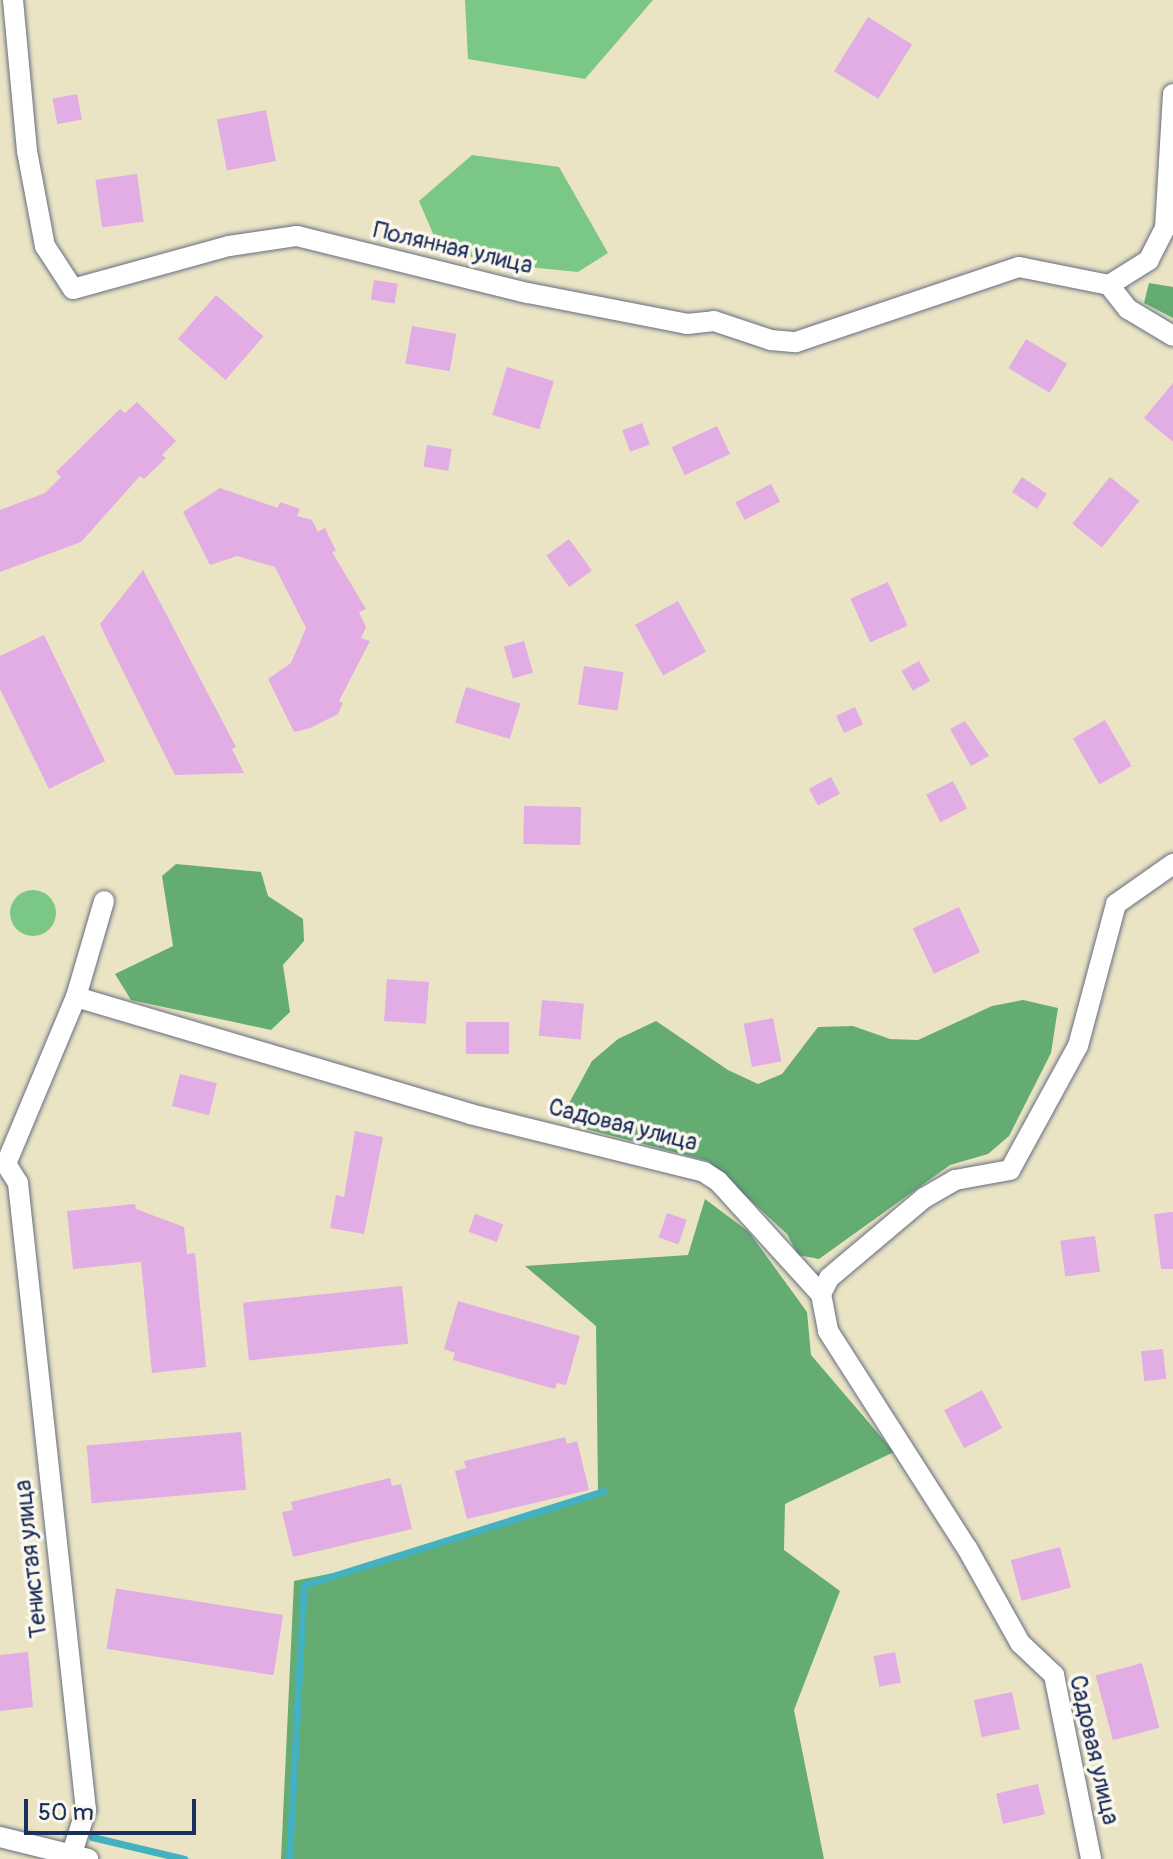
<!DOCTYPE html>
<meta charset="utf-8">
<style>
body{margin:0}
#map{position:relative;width:1173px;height:1859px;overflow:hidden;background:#ebe4c4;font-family:Pangolin,sans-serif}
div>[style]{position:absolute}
.green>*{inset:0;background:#7bc785}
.round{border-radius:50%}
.forest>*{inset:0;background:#64ac72}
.stream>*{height:7px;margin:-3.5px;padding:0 3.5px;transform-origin:3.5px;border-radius:3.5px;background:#44b1c0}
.building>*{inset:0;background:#e2ace4;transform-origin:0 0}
.roads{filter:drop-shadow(0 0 2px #646e82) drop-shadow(0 0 2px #646e82)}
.minor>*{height:20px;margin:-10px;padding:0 10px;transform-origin:10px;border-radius:10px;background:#fff}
span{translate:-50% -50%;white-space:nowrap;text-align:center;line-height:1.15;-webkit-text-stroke:7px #fbf7ec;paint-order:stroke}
.street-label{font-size:24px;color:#1b2f5e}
.scale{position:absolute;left:24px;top:1799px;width:172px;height:36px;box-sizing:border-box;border:4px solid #1b2f5e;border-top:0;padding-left:10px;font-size:24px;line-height:28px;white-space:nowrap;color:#1b2f5e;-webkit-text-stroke:6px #fbf7ec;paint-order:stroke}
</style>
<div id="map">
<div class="green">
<i style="clip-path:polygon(465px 0,653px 0,585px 79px,468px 59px)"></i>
<i style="clip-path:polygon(472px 155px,559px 167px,608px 253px,578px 272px,487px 263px,437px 243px,419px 201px)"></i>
<i class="round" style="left:10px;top:890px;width:46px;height:46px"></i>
</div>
<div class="forest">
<i style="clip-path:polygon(1149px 283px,1173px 287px,1173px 318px,1144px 303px)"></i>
<i style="clip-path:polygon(176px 864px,261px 872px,268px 896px,303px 919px,304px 941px,283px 965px,290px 1012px,271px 1030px,131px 1000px,115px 974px,173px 946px,162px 876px)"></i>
<i style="clip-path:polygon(1023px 1000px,1058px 1008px,1051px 1053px,1009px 1136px,988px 1154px,950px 1165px,819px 1259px,798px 1255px,787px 1234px,708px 1161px,586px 1129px,569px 1118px,568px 1105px,592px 1061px,618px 1039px,656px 1021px,728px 1070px,758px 1084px,782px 1074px,818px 1027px,853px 1026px,890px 1039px,918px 1040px,992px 1006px)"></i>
<i style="clip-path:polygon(705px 1199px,749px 1232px,807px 1312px,811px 1355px,894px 1452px,785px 1504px,784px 1550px,840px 1591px,794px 1710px,824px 1859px,281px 1859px,294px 1581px,368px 1566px,598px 1493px,596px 1326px,525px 1266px,688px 1255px)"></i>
</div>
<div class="stream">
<i style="left:92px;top:1837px;width:95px;rotate:13.4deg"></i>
<i style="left:289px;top:1859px;width:274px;rotate:-86.9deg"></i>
<i style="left:304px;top:1585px;width:314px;rotate:-17.4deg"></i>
</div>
<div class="building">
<i style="left:868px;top:17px;width:52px;height:64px;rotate:32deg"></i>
<i style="left:77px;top:94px;width:26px;height:25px;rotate:79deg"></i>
<i style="left:266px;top:110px;width:52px;height:50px;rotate:79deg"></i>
<i style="left:137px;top:174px;width:48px;height:42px;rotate:82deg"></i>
<i style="left:374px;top:280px;width:24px;height:20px;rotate:9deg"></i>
<i style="left:216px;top:295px;width:63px;height:58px;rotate:41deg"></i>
<i style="left:412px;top:326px;width:45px;height:38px;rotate:10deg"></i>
<i style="left:1026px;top:339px;width:48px;height:34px;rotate:31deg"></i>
<i style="left:507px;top:367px;width:49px;height:50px;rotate:17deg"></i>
<i style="clip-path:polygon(1173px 383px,1173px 442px,1144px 418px)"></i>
<i style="clip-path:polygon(137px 402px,176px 441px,162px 455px,166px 458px,144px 479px,140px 476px,81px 542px,0 572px,0 510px,45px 493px,61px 477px,56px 472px,120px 409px,125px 413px)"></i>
<i style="left:642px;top:423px;width:23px;height:21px;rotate:70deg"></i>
<i style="left:717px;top:426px;width:31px;height:50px;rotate:65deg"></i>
<i style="left:427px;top:445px;width:25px;height:22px;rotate:9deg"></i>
<i style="left:1022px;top:477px;width:30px;height:18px;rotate:34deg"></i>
<i style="left:1110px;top:477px;width:38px;height:60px;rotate:39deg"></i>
<i style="left:771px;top:484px;width:20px;height:40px;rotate:63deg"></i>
<i style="clip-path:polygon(220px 488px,278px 508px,280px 502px,300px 509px,297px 516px,312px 520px,318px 532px,325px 528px,336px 551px,332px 552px,366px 609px,359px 612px,366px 627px,361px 638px,370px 641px,339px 701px,343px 703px,338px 714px,310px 728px,294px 732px,268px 679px,291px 663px,306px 628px,275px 567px,237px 556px,210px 565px,183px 512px)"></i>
<i style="left:569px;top:539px;width:39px;height:28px;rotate:54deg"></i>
<i style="clip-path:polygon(143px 570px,236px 747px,232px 749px,244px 773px,175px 775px,106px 637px,100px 624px)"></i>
<i style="left:888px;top:582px;width:48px;height:41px;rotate:66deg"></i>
<i style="left:678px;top:601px;width:58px;height:49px;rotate:61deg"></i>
<i style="clip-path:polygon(44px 635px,105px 761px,49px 789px,0 689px,0 656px)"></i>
<i style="left:524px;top:641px;width:33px;height:21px;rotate:74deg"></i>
<i style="left:919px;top:661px;width:23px;height:20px;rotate:61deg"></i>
<i style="left:584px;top:666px;width:40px;height:39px;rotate:9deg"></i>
<i style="left:466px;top:687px;width:57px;height:37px;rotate:17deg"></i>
<i style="left:855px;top:707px;width:19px;height:21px;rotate:65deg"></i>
<i style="left:1105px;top:720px;width:53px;height:37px;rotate:60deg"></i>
<i style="clip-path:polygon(965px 721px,989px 756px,971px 766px,950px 729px)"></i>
<i style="left:831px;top:777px;width:19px;height:25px;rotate:62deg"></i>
<i style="left:953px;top:781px;width:31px;height:30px;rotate:63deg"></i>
<i style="left:524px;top:806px;width:57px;height:38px;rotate:1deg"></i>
<i style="left:959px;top:907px;width:50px;height:51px;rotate:65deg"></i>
<i style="left:387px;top:979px;width:42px;height:42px;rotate:4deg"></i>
<i style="left:542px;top:1000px;width:42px;height:36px;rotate:5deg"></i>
<i style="left:773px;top:1018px;width:44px;height:30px;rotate:79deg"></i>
<i style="left:466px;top:1022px;width:43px;height:32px"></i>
<i style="left:180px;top:1074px;width:38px;height:33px;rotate:14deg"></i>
<i style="clip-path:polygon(355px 1131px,383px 1137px,364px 1234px,330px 1228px,336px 1195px,344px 1197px)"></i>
<i style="clip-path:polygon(135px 1204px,136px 1209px,184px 1227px,187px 1254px,195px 1253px,206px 1367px,152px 1373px,141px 1262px,73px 1269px,67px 1211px)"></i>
<i style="clip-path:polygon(1173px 1212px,1173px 1269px,1161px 1269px,1154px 1214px)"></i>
<i style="left:667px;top:1213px;width:21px;height:26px;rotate:19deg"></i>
<i style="left:475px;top:1214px;width:30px;height:19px;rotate:20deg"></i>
<i style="left:1095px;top:1236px;width:36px;height:35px;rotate:82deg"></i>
<i style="left:402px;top:1286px;width:58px;height:160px;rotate:84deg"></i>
<i style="clip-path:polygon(458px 1301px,580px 1336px,566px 1385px,557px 1383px,555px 1389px,453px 1360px,455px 1353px,444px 1349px)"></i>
<i style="left:1163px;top:1349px;width:30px;height:22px;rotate:84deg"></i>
<i style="left:982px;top:1390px;width:43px;height:43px;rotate:62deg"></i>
<i style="left:241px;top:1432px;width:58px;height:155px;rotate:85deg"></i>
<i style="clip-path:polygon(565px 1437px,567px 1444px,577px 1441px,589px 1490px,467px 1519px,455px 1471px,466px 1468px,464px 1461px)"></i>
<i style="clip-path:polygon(390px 1478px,392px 1486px,401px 1484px,412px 1529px,293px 1557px,282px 1512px,293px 1510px,291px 1502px)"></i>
<i style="left:1060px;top:1547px;width:42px;height:51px;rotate:75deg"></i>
<i style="left:283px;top:1615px;width:61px;height:169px;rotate:99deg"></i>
<i style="clip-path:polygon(28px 1652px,33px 1707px,0 1711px,0 1655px)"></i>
<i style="left:895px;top:1652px;width:31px;height:22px;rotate:79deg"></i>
<i style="left:1142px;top:1663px;width:67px;height:48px;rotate:75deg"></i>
<i style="left:1012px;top:1692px;width:38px;height:39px;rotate:78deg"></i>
<i style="left:1038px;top:1784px;width:31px;height:43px;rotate:77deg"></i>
</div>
<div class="roads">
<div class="minor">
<i style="left:13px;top:0;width:152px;rotate:84.7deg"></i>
<i style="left:27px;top:151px;width:97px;rotate:79.3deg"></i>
<i style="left:45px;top:246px;width:51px;rotate:56.9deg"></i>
<i style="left:73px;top:289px;width:162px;rotate:-15.4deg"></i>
<i style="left:229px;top:246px;width:69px;rotate:-8.4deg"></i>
<i style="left:297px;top:236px;width:238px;rotate:13.9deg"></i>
<i style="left:528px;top:293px;width:162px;rotate:11deg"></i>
<i style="left:687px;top:324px;width:27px;rotate:-6deg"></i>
<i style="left:714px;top:321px;width:60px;rotate:18.4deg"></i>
<i style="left:771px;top:340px;width:25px;rotate:5deg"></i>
<i style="left:796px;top:342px;width:235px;rotate:-18.6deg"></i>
<i style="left:1019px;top:267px;width:92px;rotate:11.3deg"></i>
<i style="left:1173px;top:94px;width:134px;rotate:93.4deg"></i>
<i style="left:1165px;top:228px;width:36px;rotate:117deg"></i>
<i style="left:1149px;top:260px;width:47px;rotate:148deg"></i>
<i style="left:1109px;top:285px;width:31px;rotate:52deg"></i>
<i style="left:1128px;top:309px;width:52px;rotate:31deg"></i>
<i style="left:76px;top:997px;width:411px;rotate:16.5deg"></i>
<i style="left:470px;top:1114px;width:241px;rotate:13.9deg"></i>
<i style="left:704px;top:1172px;width:17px;rotate:33deg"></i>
<i style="left:718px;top:1181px;width:153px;rotate:47.7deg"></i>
<i style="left:821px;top:1294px;width:38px;rotate:79deg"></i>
<i style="left:828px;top:1331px;width:258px;rotate:57.4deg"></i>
<i style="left:967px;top:1548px;width:109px;rotate:60.8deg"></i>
<i style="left:1020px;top:1643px;width:47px;rotate:43.3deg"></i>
<i style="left:1054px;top:1675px;width:188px;rotate:78.6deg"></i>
<i style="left:821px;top:1294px;width:18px;rotate:-63deg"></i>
<i style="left:829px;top:1278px;width:124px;rotate:-40.1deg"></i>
<i style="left:924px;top:1198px;width:36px;rotate:-30deg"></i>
<i style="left:955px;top:1180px;width:56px;rotate:-10.3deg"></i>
<i style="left:1010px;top:1170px;width:141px;rotate:-61.3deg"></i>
<i style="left:1078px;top:1046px;width:147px;rotate:-75deg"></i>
<i style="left:1116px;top:904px;width:70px;rotate:-35.1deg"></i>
<i style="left:0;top:1837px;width:91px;rotate:14deg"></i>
<i style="left:70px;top:1859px;width:52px;rotate:-71.9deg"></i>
<i style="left:86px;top:1810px;width:631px;rotate:-96.19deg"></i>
<i style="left:18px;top:1183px;width:22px;rotate:-122deg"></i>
<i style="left:6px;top:1164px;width:181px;rotate:-67.3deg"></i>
<i style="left:76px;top:997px;width:100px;rotate:-73.7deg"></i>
</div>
</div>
<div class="street-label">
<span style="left:453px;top:248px;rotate:13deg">Полянная улица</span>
<span style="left:623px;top:1125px;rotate:14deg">Садовая улица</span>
<span style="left:31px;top:1559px;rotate:-96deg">Тенистая улица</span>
<span style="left:1094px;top:1750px;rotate:77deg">Садовая улица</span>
</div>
<div class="scale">50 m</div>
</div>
